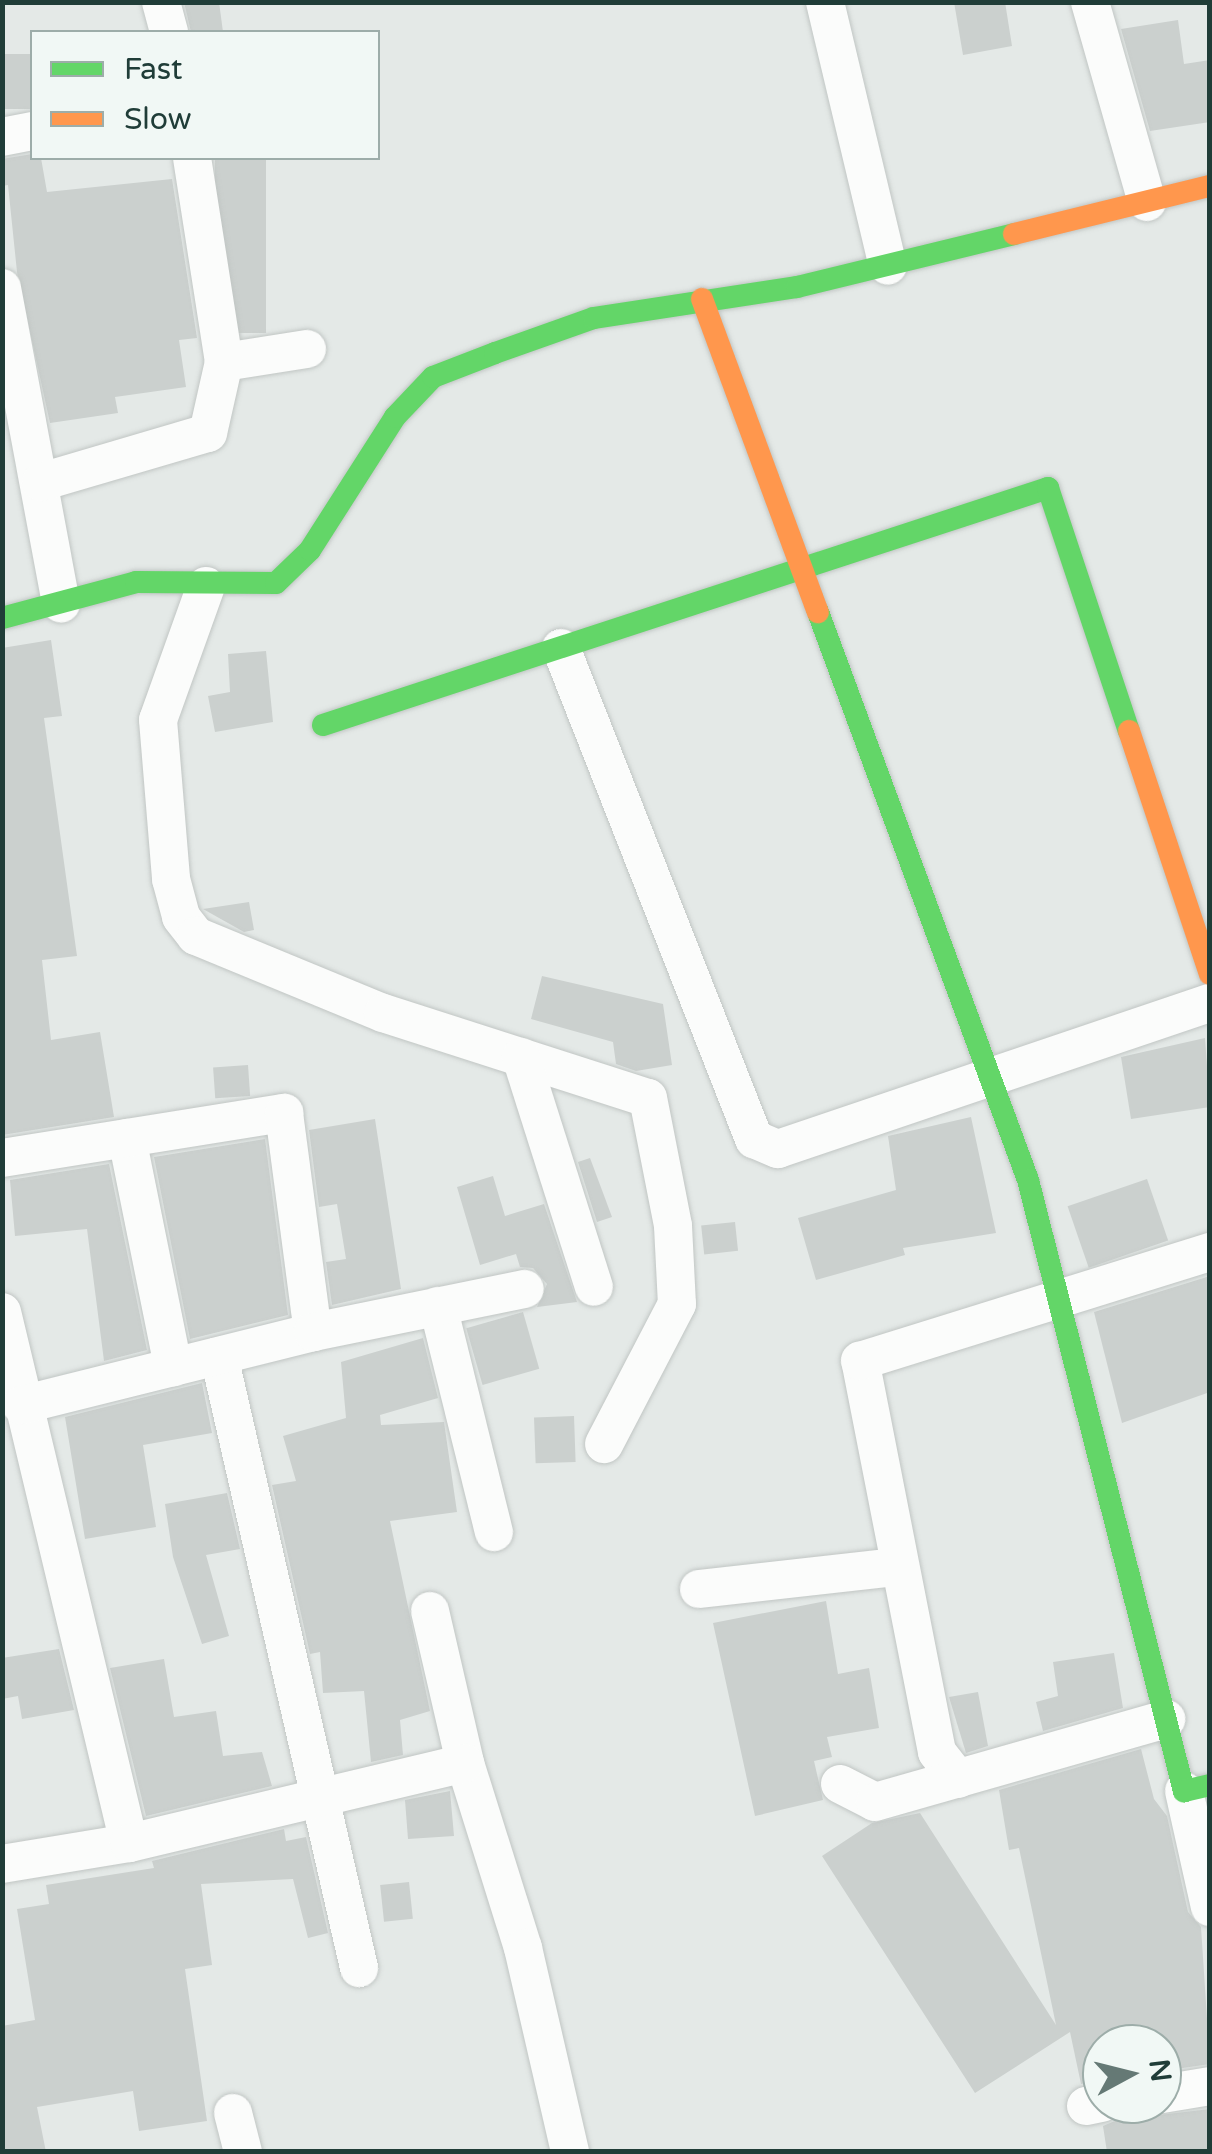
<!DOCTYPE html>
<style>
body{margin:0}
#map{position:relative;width:1212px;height:2154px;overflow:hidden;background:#e4e9e7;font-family:"Varela Round",sans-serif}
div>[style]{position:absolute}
.building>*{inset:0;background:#cbd0ce;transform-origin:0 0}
.roads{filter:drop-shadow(0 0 2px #c1c6c4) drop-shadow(0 0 2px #c1c6c4)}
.street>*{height:38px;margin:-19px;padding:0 19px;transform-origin:19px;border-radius:19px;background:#fbfcfb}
.fast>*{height:22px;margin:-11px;padding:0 11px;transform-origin:11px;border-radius:11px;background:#63d668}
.slow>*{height:22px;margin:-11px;padding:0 11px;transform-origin:11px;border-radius:11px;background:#ff974d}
span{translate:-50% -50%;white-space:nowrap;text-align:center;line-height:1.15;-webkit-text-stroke:8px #f1f8f5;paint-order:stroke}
.frame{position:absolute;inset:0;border:5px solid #203d38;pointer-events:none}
.legend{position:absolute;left:30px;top:30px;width:350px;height:130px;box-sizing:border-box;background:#f1f8f5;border:2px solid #9dada9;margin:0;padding:12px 18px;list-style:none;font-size:30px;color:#203d38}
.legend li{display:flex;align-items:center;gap:20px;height:50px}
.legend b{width:50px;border:2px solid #9dada9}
.north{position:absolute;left:1082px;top:2024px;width:100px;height:100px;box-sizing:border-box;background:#f1f8f5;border:2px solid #9dada9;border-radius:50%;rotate:83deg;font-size:28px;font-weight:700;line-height:40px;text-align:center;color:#203d38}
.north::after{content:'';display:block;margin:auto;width:35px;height:45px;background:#657975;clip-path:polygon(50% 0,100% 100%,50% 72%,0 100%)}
</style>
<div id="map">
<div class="building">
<i style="clip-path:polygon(184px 2px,219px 2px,223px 32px,191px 32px)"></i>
<i style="clip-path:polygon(954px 2px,1005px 2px,1012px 46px,963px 55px)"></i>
<i style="clip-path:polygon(1178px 20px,1184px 64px,1210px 60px,1210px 122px,1150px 131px,1121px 29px)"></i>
<i style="left:32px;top:54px;width:55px;height:30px;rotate:90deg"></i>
<i style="clip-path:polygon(32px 154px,41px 158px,47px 192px,172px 179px,197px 338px,179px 340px,186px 387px,115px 397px,118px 413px,50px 423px,17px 272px,8px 185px,2px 186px,2px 159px)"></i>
<i style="left:215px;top:158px;width:51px;height:175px"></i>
<i style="clip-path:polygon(51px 640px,62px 716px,44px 718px,77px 956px,42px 960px,51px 1040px,100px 1032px,114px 1117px,2px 1135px,2px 648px)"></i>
<i style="clip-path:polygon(266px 651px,273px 722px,215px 732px,208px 696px,230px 692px,228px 654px)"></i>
<i style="clip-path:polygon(249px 902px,254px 930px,244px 932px,203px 909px)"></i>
<i style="clip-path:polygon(542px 976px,663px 1004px,672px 1065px,636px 1071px,616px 1064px,613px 1042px,531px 1019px)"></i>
<i style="clip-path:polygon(1205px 1038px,1210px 1107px,1131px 1119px,1121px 1057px)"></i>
<i style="left:248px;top:1065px;width:31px;height:35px;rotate:86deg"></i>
<i style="clip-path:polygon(971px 1117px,996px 1233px,903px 1248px,905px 1255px,816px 1280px,798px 1218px,896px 1190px,888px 1136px)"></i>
<i style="clip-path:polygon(375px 1119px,401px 1289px,332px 1305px,326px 1262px,346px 1259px,337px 1204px,319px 1207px,309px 1130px)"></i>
<i style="clip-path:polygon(265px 1139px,288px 1315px,190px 1339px,154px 1157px)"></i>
<i style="clip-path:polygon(590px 1158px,612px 1217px,597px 1222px,578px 1162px)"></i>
<i style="clip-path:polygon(109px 1164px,147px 1350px,104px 1361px,87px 1229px,15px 1236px,10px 1180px)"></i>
<i style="clip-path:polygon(493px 1176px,505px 1216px,544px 1204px,577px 1302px,537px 1307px,547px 1284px,533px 1268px,520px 1267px,516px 1254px,480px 1265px,457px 1187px)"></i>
<i style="left:1147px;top:1179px;width:65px;height:84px;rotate:71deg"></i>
<i style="left:735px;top:1222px;width:29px;height:34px;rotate:84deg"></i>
<i style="clip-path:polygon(1210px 1276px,1210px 1392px,1122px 1423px,1094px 1312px)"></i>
<i style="left:523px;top:1312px;width:59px;height:59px;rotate:74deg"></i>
<i style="clip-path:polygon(423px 1338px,438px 1398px,380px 1415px,381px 1425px,444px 1422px,457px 1512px,390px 1521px,430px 1711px,400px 1720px,403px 1755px,371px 1762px,364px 1691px,323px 1693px,320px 1652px,310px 1654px,272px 1485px,296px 1481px,283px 1436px,346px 1418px,341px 1362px)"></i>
<i style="clip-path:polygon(202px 1383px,212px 1433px,143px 1445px,156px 1527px,85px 1539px,65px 1417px)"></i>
<i style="left:574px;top:1416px;width:46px;height:40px;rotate:88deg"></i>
<i style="clip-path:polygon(227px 1493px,240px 1549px,206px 1555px,229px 1636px,202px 1644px,173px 1557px,165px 1504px)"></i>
<i style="clip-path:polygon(826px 1601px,838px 1674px,869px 1668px,879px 1728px,827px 1737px,832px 1757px,814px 1761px,823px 1800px,755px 1816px,713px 1623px)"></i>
<i style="clip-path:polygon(59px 1649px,74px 1710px,22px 1719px,18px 1696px,2px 1699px,2px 1658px)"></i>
<i style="clip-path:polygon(1114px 1653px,1123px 1708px,1043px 1731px,1036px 1702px,1058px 1696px,1053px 1662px)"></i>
<i style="clip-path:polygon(164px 1659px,174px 1717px,216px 1711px,223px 1756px,262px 1752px,272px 1786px,146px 1816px,110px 1668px)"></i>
<i style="clip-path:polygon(978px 1692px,988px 1746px,966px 1753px,949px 1697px)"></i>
<i style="clip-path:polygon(1141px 1749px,1154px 1799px,1167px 1816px,1188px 1912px,1201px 1927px,1210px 2064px,1162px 2071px,1162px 2044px,1102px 2044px,1102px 2081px,1081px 2084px,1070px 2032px,975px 2093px,822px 1856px,872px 1823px,920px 1813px,1056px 2025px,1019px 1848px,1009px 1850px,999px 1790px)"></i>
<i style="clip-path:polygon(450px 1791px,454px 1836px,408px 1839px,405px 1800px)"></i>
<i style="clip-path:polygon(284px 1829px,286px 1841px,306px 1837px,328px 1933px,308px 1938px,293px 1879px,201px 1884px,212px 1965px,185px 1969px,207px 2121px,139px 2131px,133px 2091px,37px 2107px,46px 2152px,2px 2152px,2px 2026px,35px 2020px,17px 1909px,49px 1904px,46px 1885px,154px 1868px,152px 1861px)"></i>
<i style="left:409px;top:1882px;width:37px;height:29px;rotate:84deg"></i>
<i style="clip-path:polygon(1210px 2109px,1210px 2152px,1107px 2152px,1103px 2126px,1117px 2120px)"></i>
</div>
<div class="roads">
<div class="street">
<i style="left:161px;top:2px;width:31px;rotate:75deg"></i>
<i style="left:825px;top:2px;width:271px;rotate:76.6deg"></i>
<i style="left:1090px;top:2px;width:208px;rotate:74.1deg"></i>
<i style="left:2px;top:137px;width:31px;rotate:-11deg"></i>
<i style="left:2px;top:288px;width:321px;rotate:79.4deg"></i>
<i style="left:224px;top:362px;width:84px;rotate:-8.9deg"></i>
<i style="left:41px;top:482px;width:174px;rotate:-16.4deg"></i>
<i style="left:208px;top:433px;width:73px;rotate:-77.3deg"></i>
<i style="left:224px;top:362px;width:206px;rotate:-98.9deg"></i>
<i style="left:206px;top:586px;width:142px;rotate:109.7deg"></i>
<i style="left:158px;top:720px;width:160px;rotate:85.3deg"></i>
<i style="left:171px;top:879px;width:39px;rotate:75deg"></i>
<i style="left:181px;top:917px;width:24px;rotate:52deg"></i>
<i style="left:196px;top:936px;width:202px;rotate:22.4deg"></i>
<i style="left:383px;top:1013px;width:278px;rotate:17.8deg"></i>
<i style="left:648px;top:1098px;width:130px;rotate:78.9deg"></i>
<i style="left:673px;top:1226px;width:78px;rotate:87.1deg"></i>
<i style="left:677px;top:1304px;width:158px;rotate:117.5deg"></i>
<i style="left:561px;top:648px;width:528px;rotate:68.54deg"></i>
<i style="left:754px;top:1139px;width:26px;rotate:23deg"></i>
<i style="left:778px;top:1149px;width:456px;rotate:-18.7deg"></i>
<i style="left:521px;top:1057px;width:241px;rotate:72.4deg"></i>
<i style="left:127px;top:1138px;width:234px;rotate:78.6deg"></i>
<i style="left:2px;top:1158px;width:286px;rotate:-9.1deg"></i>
<i style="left:284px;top:1113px;width:221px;rotate:82.5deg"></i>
<i style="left:438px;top:1306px;width:233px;rotate:76.1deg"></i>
<i style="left:2px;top:1312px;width:546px;rotate:76.55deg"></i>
<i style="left:129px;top:1843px;width:129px;rotate:170.6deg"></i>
<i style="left:219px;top:1356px;width:628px;rotate:77.11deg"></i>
<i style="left:21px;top:1405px;width:301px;rotate:-14deg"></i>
<i style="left:313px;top:1332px;width:216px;rotate:-11.5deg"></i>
<i style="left:699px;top:1589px;width:198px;rotate:-6.4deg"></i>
<i style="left:430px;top:1611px;width:156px;rotate:77deg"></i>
<i style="left:465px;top:1763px;width:194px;rotate:72.6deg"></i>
<i style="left:523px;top:1948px;width:209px;rotate:77deg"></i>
<i style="left:958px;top:1779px;width:34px;rotate:-128deg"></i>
<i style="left:937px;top:1752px;width:399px;rotate:-101.1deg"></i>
<i style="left:860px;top:1361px;width:367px;rotate:-17.3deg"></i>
<i style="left:840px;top:1784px;width:39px;rotate:27deg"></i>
<i style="left:875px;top:1802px;width:303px;rotate:-15.9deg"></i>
<i style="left:1184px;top:1791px;width:119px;rotate:77.4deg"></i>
<i style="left:129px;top:1843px;width:345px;rotate:-13.4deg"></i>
<i style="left:1162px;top:2094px;width:49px;rotate:-9.5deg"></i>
<i style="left:1086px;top:2106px;width:16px;rotate:-11deg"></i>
<i style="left:233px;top:2113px;width:40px;rotate:75.6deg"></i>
</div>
<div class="fast">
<i style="left:818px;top:612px;width:606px;rotate:69.71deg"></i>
<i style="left:1028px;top:1180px;width:631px;rotate:75.68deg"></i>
<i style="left:1184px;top:1791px;width:27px;rotate:-13deg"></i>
<i style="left:2px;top:618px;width:139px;rotate:-15deg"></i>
<i style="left:136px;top:582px;width:140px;rotate:0.4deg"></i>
<i style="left:276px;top:583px;width:47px;rotate:-44.1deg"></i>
<i style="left:310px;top:550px;width:158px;rotate:-57.4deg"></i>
<i style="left:395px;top:417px;width:55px;rotate:-46.5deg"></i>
<i style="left:433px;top:377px;width:66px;rotate:-21.2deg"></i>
<i style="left:495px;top:353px;width:105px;rotate:-19.5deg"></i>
<i style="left:594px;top:318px;width:205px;rotate:-8.7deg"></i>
<i style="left:797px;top:287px;width:223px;rotate:-13.7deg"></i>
<i style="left:323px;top:725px;width:763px;rotate:-18.1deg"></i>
<i style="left:1048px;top:488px;width:256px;rotate:71.6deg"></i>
</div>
<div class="slow">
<i style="left:1014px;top:234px;width:202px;rotate:-13.8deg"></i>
<i style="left:702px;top:299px;width:334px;rotate:69.7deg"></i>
<i style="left:1129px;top:731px;width:256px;rotate:71.6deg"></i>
</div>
</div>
<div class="frame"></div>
<ul class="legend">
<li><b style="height:12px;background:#63d668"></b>Fast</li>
<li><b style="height:12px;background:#ff974d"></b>Slow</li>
</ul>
<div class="north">N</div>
</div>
